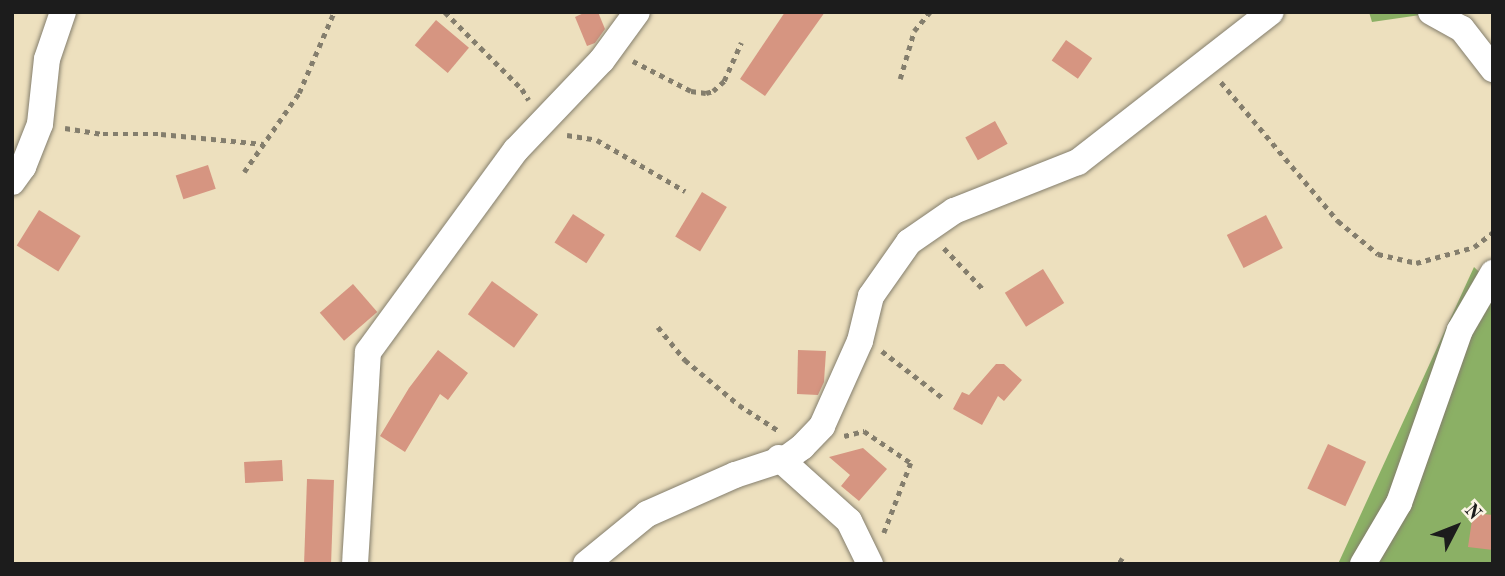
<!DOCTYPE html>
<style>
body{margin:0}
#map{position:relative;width:1505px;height:576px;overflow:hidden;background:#ede0be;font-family:"Old Standard TT",serif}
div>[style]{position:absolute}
.forest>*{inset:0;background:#8bb065}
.building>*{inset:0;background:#d69581;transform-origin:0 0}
.path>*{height:4.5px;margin-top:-2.25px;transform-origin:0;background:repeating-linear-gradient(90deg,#847e6d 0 5px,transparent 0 10px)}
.roads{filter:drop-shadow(0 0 2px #847e6d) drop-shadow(0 0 2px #847e6d)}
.minor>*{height:26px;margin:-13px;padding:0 13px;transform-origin:13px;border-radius:13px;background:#fff}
span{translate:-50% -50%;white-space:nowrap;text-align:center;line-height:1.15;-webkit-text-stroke:5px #fcf5e5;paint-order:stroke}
.frame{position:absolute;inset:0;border:14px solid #1c1c1c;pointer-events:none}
.north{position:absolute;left:1421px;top:492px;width:70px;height:70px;-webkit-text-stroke:5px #fcf5e5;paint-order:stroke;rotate:48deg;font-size:19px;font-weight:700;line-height:28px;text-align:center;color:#1c1c1c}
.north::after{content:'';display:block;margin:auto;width:24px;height:32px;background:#1c1c1c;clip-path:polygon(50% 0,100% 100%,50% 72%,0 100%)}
</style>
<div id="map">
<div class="forest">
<i style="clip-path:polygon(1369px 12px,1441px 12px,1372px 22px)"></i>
<i style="clip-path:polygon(1474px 267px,1493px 285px,1493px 564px,1338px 564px)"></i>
</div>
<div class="building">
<i style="clip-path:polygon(586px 12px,598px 12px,605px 29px,595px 43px,587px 46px,575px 17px)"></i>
<i style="clip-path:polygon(785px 12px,825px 12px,765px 96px,740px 79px)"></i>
<i style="left:436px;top:20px;width:43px;height:33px;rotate:40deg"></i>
<i style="left:1066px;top:40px;width:32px;height:25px;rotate:35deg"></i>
<i style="left:995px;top:121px;width:26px;height:34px;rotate:61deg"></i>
<i style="left:208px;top:165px;width:25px;height:34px;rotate:72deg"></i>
<i style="left:702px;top:192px;width:29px;height:52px;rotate:31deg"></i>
<i style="left:39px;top:210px;width:49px;height:42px;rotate:32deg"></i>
<i style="left:573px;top:214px;width:38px;height:34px;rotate:33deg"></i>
<i style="left:1266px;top:215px;width:37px;height:44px;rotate:63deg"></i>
<i style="left:1043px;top:269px;width:40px;height:45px;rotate:58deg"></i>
<i style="left:492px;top:281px;width:57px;height:41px;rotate:36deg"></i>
<i style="left:353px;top:284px;width:37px;height:44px;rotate:49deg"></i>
<i style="clip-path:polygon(438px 350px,468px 373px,448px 400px,440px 394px,405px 452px,380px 436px,409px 388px)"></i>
<i style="clip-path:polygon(798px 350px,826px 351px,824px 382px,818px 395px,797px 394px)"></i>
<i style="clip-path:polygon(996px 364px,1004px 364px,1022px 380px,1004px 401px,998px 396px,982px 425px,953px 409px,962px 392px,969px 395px)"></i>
<i style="left:1328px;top:444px;width:42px;height:49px;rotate:25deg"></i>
<i style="clip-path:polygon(863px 448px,887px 469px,859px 501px,841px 486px,850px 475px,829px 457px)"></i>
<i style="left:282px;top:460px;width:21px;height:38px;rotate:87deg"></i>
<i style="left:307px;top:479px;width:27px;height:85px;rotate:2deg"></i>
<i style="clip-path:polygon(1473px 513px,1493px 515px,1493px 550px,1468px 547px)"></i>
</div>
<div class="path">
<i style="left:445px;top:12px;width:109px;rotate:45deg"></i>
<i style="left:522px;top:89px;width:13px;rotate:58deg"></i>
<i style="left:633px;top:61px;width:65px;rotate:27.3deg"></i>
<i style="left:691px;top:91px;width:15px;rotate:8deg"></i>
<i style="left:706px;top:93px;width:7px;rotate:-16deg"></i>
<i style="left:713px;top:91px;width:15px;rotate:-42deg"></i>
<i style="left:724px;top:81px;width:42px;rotate:-65.9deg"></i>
<i style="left:900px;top:79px;width:50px;rotate:-73.7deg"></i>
<i style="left:914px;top:31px;width:25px;rotate:-50deg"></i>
<i style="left:1221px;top:82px;width:182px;rotate:49.9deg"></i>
<i style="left:1338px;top:221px;width:52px;rotate:39.5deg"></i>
<i style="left:1378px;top:254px;width:39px;rotate:13deg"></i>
<i style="left:1416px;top:263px;width:60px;rotate:-15.4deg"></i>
<i style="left:1474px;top:247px;width:24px;rotate:-38deg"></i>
<i style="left:65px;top:128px;width:38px;rotate:9deg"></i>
<i style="left:103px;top:134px;width:58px"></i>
<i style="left:161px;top:134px;width:103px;rotate:5.5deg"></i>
<i style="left:567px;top:135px;width:30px;rotate:9deg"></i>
<i style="left:597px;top:140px;width:102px;rotate:30.1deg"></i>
<i style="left:244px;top:172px;width:96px;rotate:-55.2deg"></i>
<i style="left:299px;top:93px;width:88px;rotate:-66.6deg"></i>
<i style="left:944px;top:248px;width:58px;rotate:46.4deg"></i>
<i style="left:658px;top:327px;width:43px;rotate:50.7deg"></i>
<i style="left:685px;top:360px;width:70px;rotate:39.8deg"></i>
<i style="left:739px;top:405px;width:48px;rotate:33deg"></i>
<i style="left:882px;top:351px;width:77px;rotate:37.6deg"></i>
<i style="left:844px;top:436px;width:21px;rotate:-14deg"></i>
<i style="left:864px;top:431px;width:57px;rotate:34.2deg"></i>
<i style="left:911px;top:463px;width:75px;rotate:111.1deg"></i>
<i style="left:1119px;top:559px;width:9px;rotate:32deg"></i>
</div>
<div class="roads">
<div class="minor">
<i style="left:1431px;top:12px;width:35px;rotate:29deg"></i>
<i style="left:1462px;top:29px;width:51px;rotate:52.2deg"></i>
<i style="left:12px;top:182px;width:19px;rotate:-54deg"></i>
<i style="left:23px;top:167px;width:46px;rotate:-68.4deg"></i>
<i style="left:40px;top:124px;width:65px;rotate:-83.9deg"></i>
<i style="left:47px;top:59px;width:50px;rotate:-71.2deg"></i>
<i style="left:779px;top:458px;width:94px;rotate:42deg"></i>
<i style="left:849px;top:521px;width:48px;rotate:64deg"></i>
<i style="left:355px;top:564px;width:212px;rotate:-86.5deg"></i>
<i style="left:368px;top:352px;width:250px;rotate:-53.8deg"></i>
<i style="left:516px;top:150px;width:124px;rotate:-46.3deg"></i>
<i style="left:602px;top:60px;width:59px;rotate:-53.9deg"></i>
<i style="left:586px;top:564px;width:79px;rotate:-39.3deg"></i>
<i style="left:647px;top:514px;width:96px;rotate:-23.9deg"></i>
<i style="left:735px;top:475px;width:55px;rotate:-18.1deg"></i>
<i style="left:787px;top:458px;width:19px;rotate:-36deg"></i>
<i style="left:802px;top:447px;width:29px;rotate:-46deg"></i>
<i style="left:822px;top:426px;width:93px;rotate:-65.9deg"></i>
<i style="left:860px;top:341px;width:46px;rotate:-76.3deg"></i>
<i style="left:871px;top:296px;width:66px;rotate:-54.9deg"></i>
<i style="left:909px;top:242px;width:55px;rotate:-34.6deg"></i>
<i style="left:954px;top:211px;width:133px;rotate:-21.6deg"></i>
<i style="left:1078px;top:162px;width:244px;rotate:-37.9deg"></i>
<i style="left:1363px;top:564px;width:71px;rotate:-59.5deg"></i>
<i style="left:1399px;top:503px;width:183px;rotate:-70.6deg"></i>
<i style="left:1460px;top:330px;width:66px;rotate:-59.9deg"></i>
</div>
</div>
<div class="frame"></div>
<div class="north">N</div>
</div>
